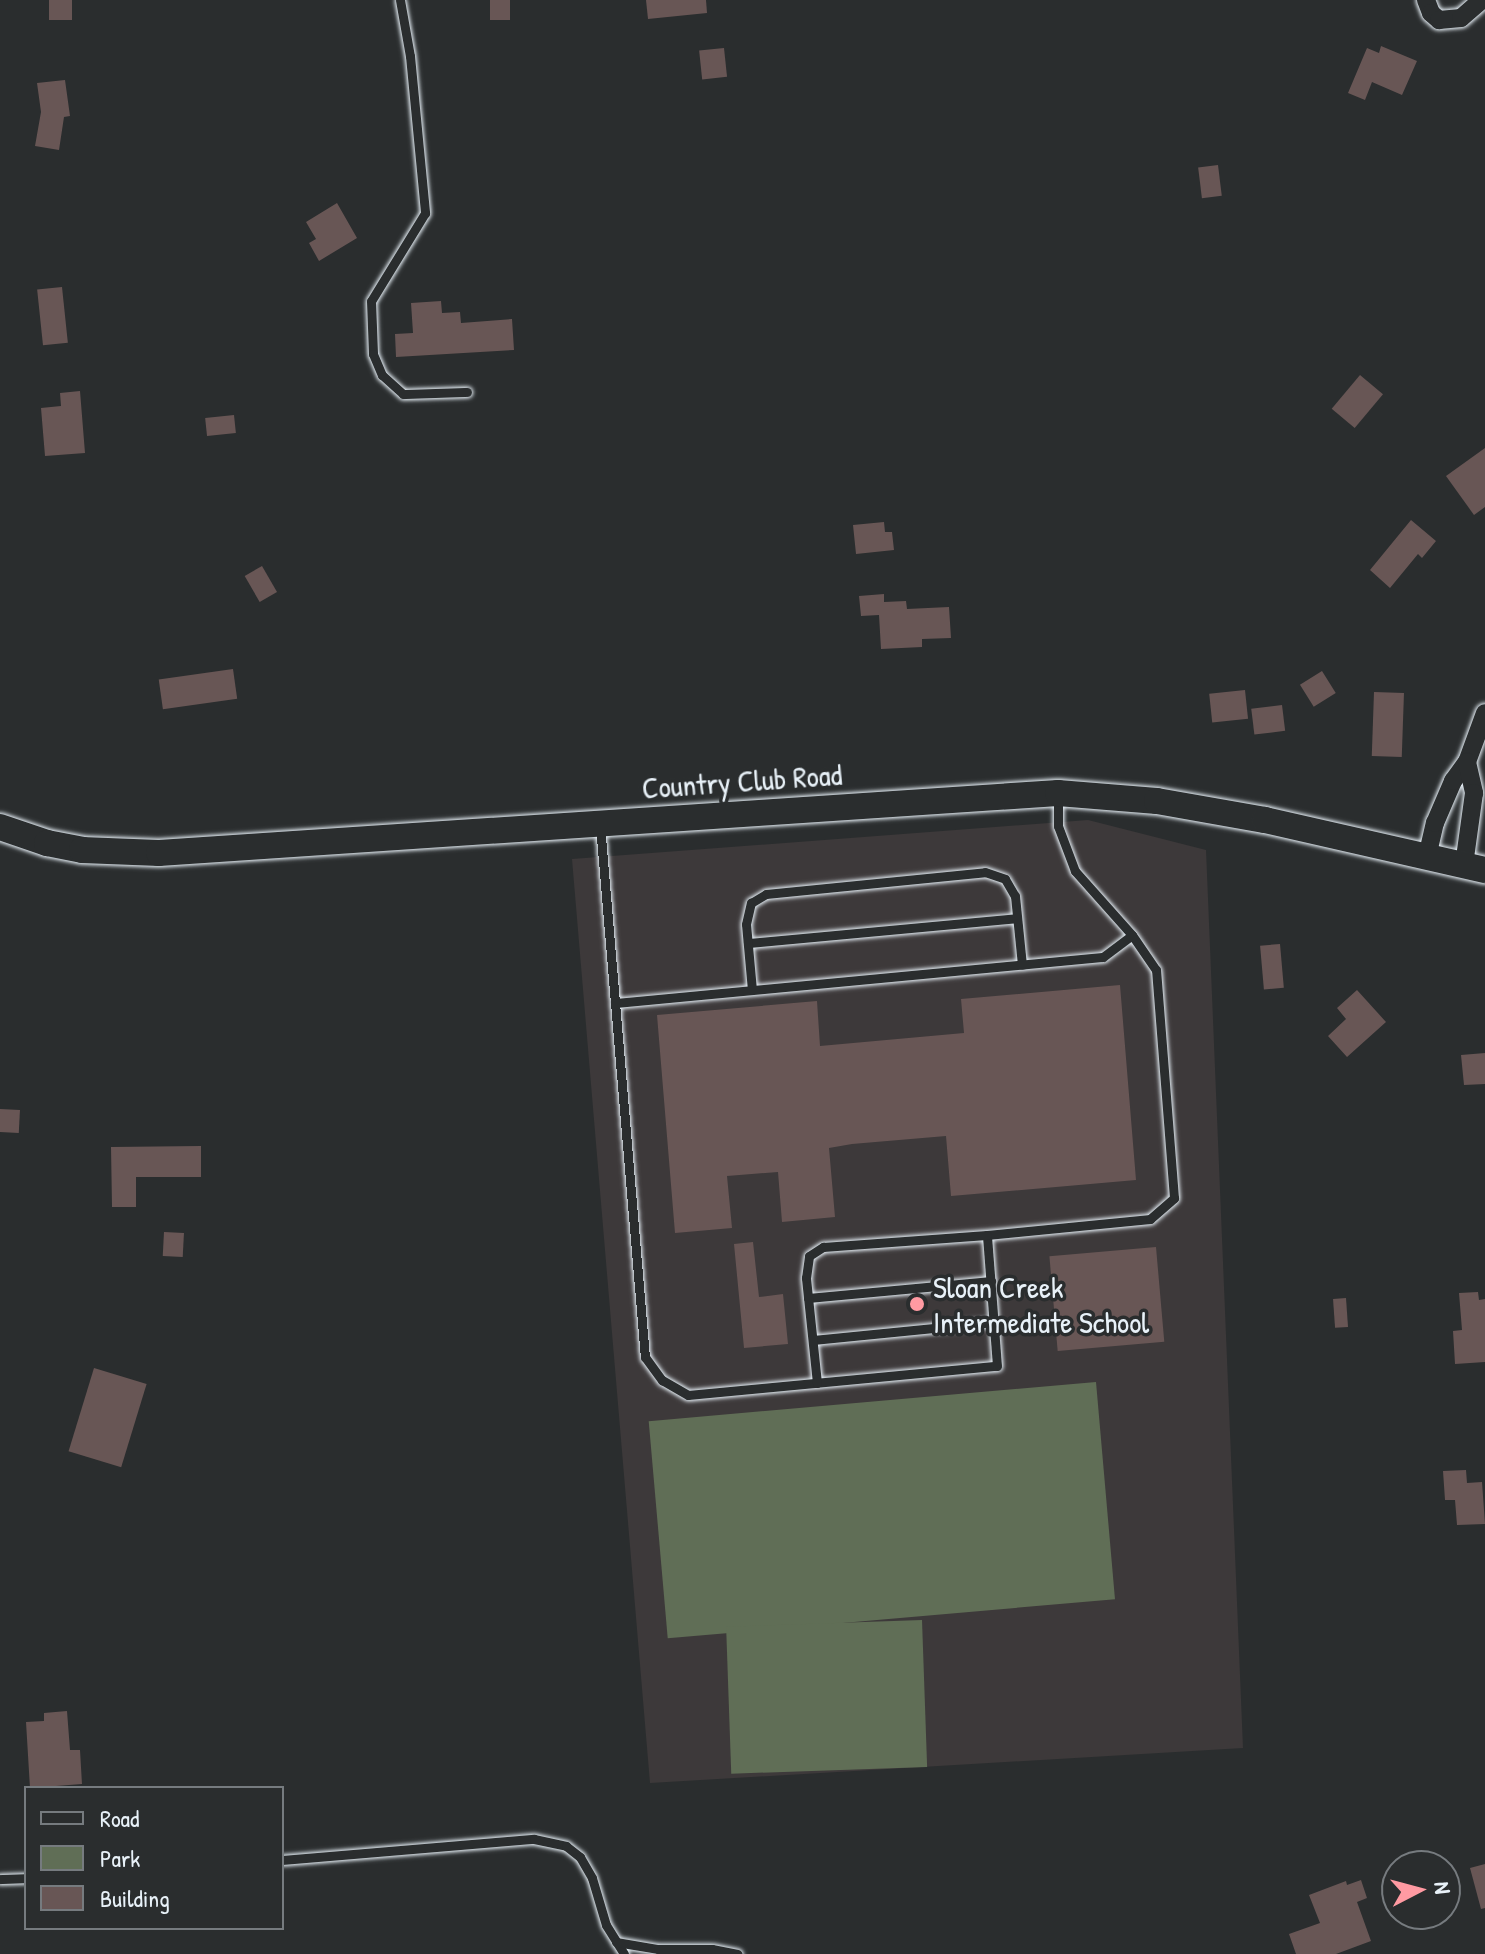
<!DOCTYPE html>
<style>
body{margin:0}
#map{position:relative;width:1485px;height:1954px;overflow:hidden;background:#2a2d2e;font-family:"Patrick Hand",sans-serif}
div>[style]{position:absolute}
.built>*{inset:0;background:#3d393a}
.green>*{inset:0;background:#606e56;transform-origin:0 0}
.building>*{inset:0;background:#685655;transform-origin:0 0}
.roads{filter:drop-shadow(0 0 2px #e8f1f8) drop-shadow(0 0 2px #e8f1f8)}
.lane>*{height:9px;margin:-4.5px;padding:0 4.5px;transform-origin:4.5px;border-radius:4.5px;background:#2a2d2e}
.street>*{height:18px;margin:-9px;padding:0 9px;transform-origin:9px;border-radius:9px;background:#2a2d2e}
.secondary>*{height:26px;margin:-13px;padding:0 13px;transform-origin:13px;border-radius:13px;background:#2a2d2e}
.dots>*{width:22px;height:22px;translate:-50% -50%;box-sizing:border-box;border:4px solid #2a2d2e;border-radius:50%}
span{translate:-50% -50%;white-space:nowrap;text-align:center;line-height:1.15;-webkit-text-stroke:7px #2a2d2e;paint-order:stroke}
.street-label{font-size:30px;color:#e8f1f8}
.poi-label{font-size:30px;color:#e8f1f8}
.left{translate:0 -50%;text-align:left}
.legend{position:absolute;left:24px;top:1786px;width:260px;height:144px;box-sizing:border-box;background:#2a2d2e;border:2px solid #767b7f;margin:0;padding:10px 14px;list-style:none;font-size:24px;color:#e8f1f8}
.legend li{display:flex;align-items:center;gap:16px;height:40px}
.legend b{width:40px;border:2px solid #767b7f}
.north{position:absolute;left:1381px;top:1850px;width:80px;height:80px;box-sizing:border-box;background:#2a2d2e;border:2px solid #767b7f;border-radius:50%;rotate:84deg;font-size:22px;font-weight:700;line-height:32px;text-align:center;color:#e8f1f8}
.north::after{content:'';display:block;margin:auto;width:28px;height:36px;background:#ff9aa2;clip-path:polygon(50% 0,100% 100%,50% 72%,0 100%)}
</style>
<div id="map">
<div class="built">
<i style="clip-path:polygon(1088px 820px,1206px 850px,1243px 1748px,650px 1783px,572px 859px)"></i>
</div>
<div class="green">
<i style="left:1096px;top:1382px;width:218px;height:449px;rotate:85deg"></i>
<i style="left:922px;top:1620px;width:147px;height:196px;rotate:88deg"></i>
</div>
<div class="building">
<i style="left:49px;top:0;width:23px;height:20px"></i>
<i style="left:490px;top:0;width:20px;height:20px"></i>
<i style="clip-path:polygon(646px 0,706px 0,707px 13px,648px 19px)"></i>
<i style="clip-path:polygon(1381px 46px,1417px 61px,1402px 95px,1372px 82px,1365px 100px,1348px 93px,1367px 48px,1379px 53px)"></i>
<i style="left:724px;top:48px;width:29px;height:25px;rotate:84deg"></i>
<i style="clip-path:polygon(65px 80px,70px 116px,64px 117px,59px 150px,35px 146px,41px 112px,37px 83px)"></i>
<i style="left:1218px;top:165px;width:31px;height:20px;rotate:83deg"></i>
<i style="clip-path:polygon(337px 203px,357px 238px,319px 261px,309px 243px,316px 239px,306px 222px)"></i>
<i style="left:62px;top:287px;width:56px;height:25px;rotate:84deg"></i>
<i style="clip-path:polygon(441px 301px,442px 313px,460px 312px,461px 323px,512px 319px,514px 350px,396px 357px,395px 334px,413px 333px,411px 303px)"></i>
<i style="left:1360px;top:375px;width:30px;height:44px;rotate:40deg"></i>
<i style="clip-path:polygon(80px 391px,85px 453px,45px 456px,41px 408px,61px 406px,60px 393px)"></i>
<i style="left:234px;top:415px;width:18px;height:29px;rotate:84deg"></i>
<i style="clip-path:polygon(1485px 448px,1485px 507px,1474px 515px,1446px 476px)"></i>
<i style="clip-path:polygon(1411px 520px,1436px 541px,1422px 558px,1418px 554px,1390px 588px,1370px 570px)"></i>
<i style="clip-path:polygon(884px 522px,885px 532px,892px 532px,894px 550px,856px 554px,853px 525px)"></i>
<i style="left:262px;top:566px;width:30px;height:20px;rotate:60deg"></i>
<i style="clip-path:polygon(884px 594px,884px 602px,906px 601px,907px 609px,949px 607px,951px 638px,922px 639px,922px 647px,881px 649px,879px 615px,861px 616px,859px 596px)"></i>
<i style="left:233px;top:669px;width:30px;height:75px;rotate:82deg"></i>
<i style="left:1322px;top:671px;width:26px;height:26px;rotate:58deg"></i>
<i style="left:1245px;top:690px;width:29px;height:36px;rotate:84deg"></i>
<i style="left:1374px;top:692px;width:30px;height:64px;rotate:2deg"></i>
<i style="left:1282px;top:705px;width:26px;height:31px;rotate:83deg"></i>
<i style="left:1280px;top:944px;width:44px;height:20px;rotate:85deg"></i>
<i style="clip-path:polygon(1120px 985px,1136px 1180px,951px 1196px,946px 1136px,852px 1144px,829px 1148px,835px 1217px,782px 1222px,778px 1172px,727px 1176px,732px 1228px,675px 1233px,657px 1015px,817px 1001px,820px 1046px,964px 1033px,961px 999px)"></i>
<i style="clip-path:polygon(1357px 990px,1386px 1022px,1347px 1057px,1328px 1036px,1346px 1019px,1337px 1008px)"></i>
<i style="clip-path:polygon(1485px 1053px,1485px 1084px,1464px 1085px,1461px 1055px)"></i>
<i style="left:0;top:1109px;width:20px;height:23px;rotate:3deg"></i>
<i style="clip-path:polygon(201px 1146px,201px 1177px,136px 1177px,136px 1207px,112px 1207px,111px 1147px)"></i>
<i style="left:164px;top:1232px;width:20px;height:24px;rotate:3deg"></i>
<i style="clip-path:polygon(753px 1242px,759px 1297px,783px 1294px,788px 1344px,744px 1348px,734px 1244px)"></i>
<i style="left:1156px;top:1247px;width:95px;height:107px;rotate:85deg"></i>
<i style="clip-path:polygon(1478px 1292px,1479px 1300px,1485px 1299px,1485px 1362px,1455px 1364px,1453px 1331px,1462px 1330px,1459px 1293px)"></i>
<i style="left:1346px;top:1298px;width:29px;height:13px;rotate:86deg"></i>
<i style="left:94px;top:1368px;width:55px;height:87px;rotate:17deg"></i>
<i style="clip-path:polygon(1466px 1470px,1467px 1483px,1482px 1482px,1485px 1524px,1457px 1525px,1455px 1500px,1445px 1500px,1443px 1471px)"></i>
<i style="clip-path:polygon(67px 1711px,70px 1750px,80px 1750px,82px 1784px,30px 1788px,26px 1722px,44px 1721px,44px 1713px)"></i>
<i style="clip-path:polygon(1485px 1864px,1485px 1908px,1481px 1909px,1470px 1868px)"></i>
<i style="clip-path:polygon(1361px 1880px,1367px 1898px,1357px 1902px,1371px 1941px,1336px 1954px,1296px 1954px,1289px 1934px,1320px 1923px,1309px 1895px,1346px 1881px,1347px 1885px)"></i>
</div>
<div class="roads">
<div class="lane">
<i style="left:400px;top:0;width:57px;rotate:79.9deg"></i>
<i style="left:410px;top:56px;width:158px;rotate:84.5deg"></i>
<i style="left:425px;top:213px;width:103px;rotate:121.5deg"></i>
<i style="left:371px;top:301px;width:53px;rotate:87.8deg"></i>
<i style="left:373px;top:354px;width:23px;rotate:67deg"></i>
<i style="left:382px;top:375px;width:28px;rotate:42deg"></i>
<i style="left:403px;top:394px;width:64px;rotate:-1.8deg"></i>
<i style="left:600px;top:825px;width:534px;rotate:85.17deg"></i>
<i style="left:645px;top:1357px;width:29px;rotate:54deg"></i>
<i style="left:662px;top:1380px;width:30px;rotate:30deg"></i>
<i style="left:688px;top:1395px;width:310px;rotate:-5.4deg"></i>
<i style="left:997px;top:1366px;width:131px;rotate:-94.4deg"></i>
<i style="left:987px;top:1235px;width:164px;rotate:-5.6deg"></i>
<i style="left:1150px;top:1219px;width:32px;rotate:-41deg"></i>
<i style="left:1174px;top:1198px;width:229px;rotate:-94.5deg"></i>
<i style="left:1156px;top:970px;width:42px;rotate:-124.4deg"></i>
<i style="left:1132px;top:935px;width:86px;rotate:-131.7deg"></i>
<i style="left:1075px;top:871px;width:48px;rotate:-110.7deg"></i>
<i style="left:1058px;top:826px;width:30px;rotate:-90deg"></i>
<i style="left:748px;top:943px;width:270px;rotate:-5.3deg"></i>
<i style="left:752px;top:990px;width:66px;rotate:-95.2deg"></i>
<i style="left:746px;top:924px;width:22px;rotate:-77deg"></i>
<i style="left:751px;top:903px;width:17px;rotate:-31deg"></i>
<i style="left:766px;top:894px;width:220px;rotate:-5.7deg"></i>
<i style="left:985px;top:872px;width:21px;rotate:19deg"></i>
<i style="left:1005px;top:879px;width:20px;rotate:60deg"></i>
<i style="left:1015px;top:896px;width:69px;rotate:84.2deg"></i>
<i style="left:615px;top:1003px;width:490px;rotate:-5.4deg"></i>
<i style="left:1103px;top:957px;width:36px;rotate:-37deg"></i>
<i style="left:808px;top:1298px;width:184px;rotate:-5.3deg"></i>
<i style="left:813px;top:1340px;width:182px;rotate:-5.7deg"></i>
<i style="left:817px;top:1383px;width:106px;rotate:-96deg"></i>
<i style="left:806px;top:1278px;width:22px;rotate:-82deg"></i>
<i style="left:809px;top:1256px;width:17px;rotate:-33deg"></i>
<i style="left:823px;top:1247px;width:164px;rotate:-4.2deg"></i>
<i style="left:282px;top:1860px;width:253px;rotate:-4.8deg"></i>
<i style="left:534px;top:1839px;width:33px;rotate:12deg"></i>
<i style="left:566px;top:1846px;width:18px;rotate:38deg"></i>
<i style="left:580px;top:1857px;width:24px;rotate:60deg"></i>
<i style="left:592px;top:1878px;width:49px;rotate:73.4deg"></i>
<i style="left:606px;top:1925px;width:34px;rotate:58deg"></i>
<i style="left:0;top:1879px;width:26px;rotate:-2deg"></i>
<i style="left:616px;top:1942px;width:43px;rotate:9.5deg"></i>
<i style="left:658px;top:1949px;width:54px"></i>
<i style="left:712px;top:1949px;width:26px;rotate:11deg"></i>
</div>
<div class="street">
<i style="left:1426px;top:0;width:14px;rotate:69deg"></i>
<i style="left:1431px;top:13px;width:11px;rotate:41deg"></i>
<i style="left:1439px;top:20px;width:22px;rotate:-5deg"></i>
<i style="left:1461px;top:18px;width:28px;rotate:-41deg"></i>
<i style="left:1467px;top:762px;width:52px;rotate:-69.8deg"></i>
<i style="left:1427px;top:857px;width:35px;rotate:-77deg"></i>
<i style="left:1435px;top:823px;width:46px;rotate:-66.8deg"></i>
<i style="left:1453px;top:781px;width:24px;rotate:-54deg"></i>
<i style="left:1467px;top:762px;width:32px;rotate:77deg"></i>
<i style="left:1474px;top:793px;width:73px;rotate:97.9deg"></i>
</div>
<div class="secondary">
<i style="left:0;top:827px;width:50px;rotate:18.8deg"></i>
<i style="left:47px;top:843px;width:36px;rotate:11deg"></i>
<i style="left:82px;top:850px;width:77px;rotate:2.2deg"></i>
<i style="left:159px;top:853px;width:901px;rotate:-3.82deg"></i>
<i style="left:1058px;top:793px;width:99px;rotate:4.6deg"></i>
<i style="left:1157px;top:801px;width:110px;rotate:10deg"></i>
<i style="left:1265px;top:820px;width:226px;rotate:12.8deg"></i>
</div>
</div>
<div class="dots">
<i style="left:917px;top:1304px;background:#ff9aa2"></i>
</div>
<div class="street-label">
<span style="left:742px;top:781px;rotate:-4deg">Country Club Road</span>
</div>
<div class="poi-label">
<span class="left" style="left:933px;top:1304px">Sloan Creek<br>Intermediate School</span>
</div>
<ul class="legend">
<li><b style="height:10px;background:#2a2d2e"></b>Road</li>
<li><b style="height:22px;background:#606e56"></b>Park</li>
<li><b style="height:22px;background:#685655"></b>Building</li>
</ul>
<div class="north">N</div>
</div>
